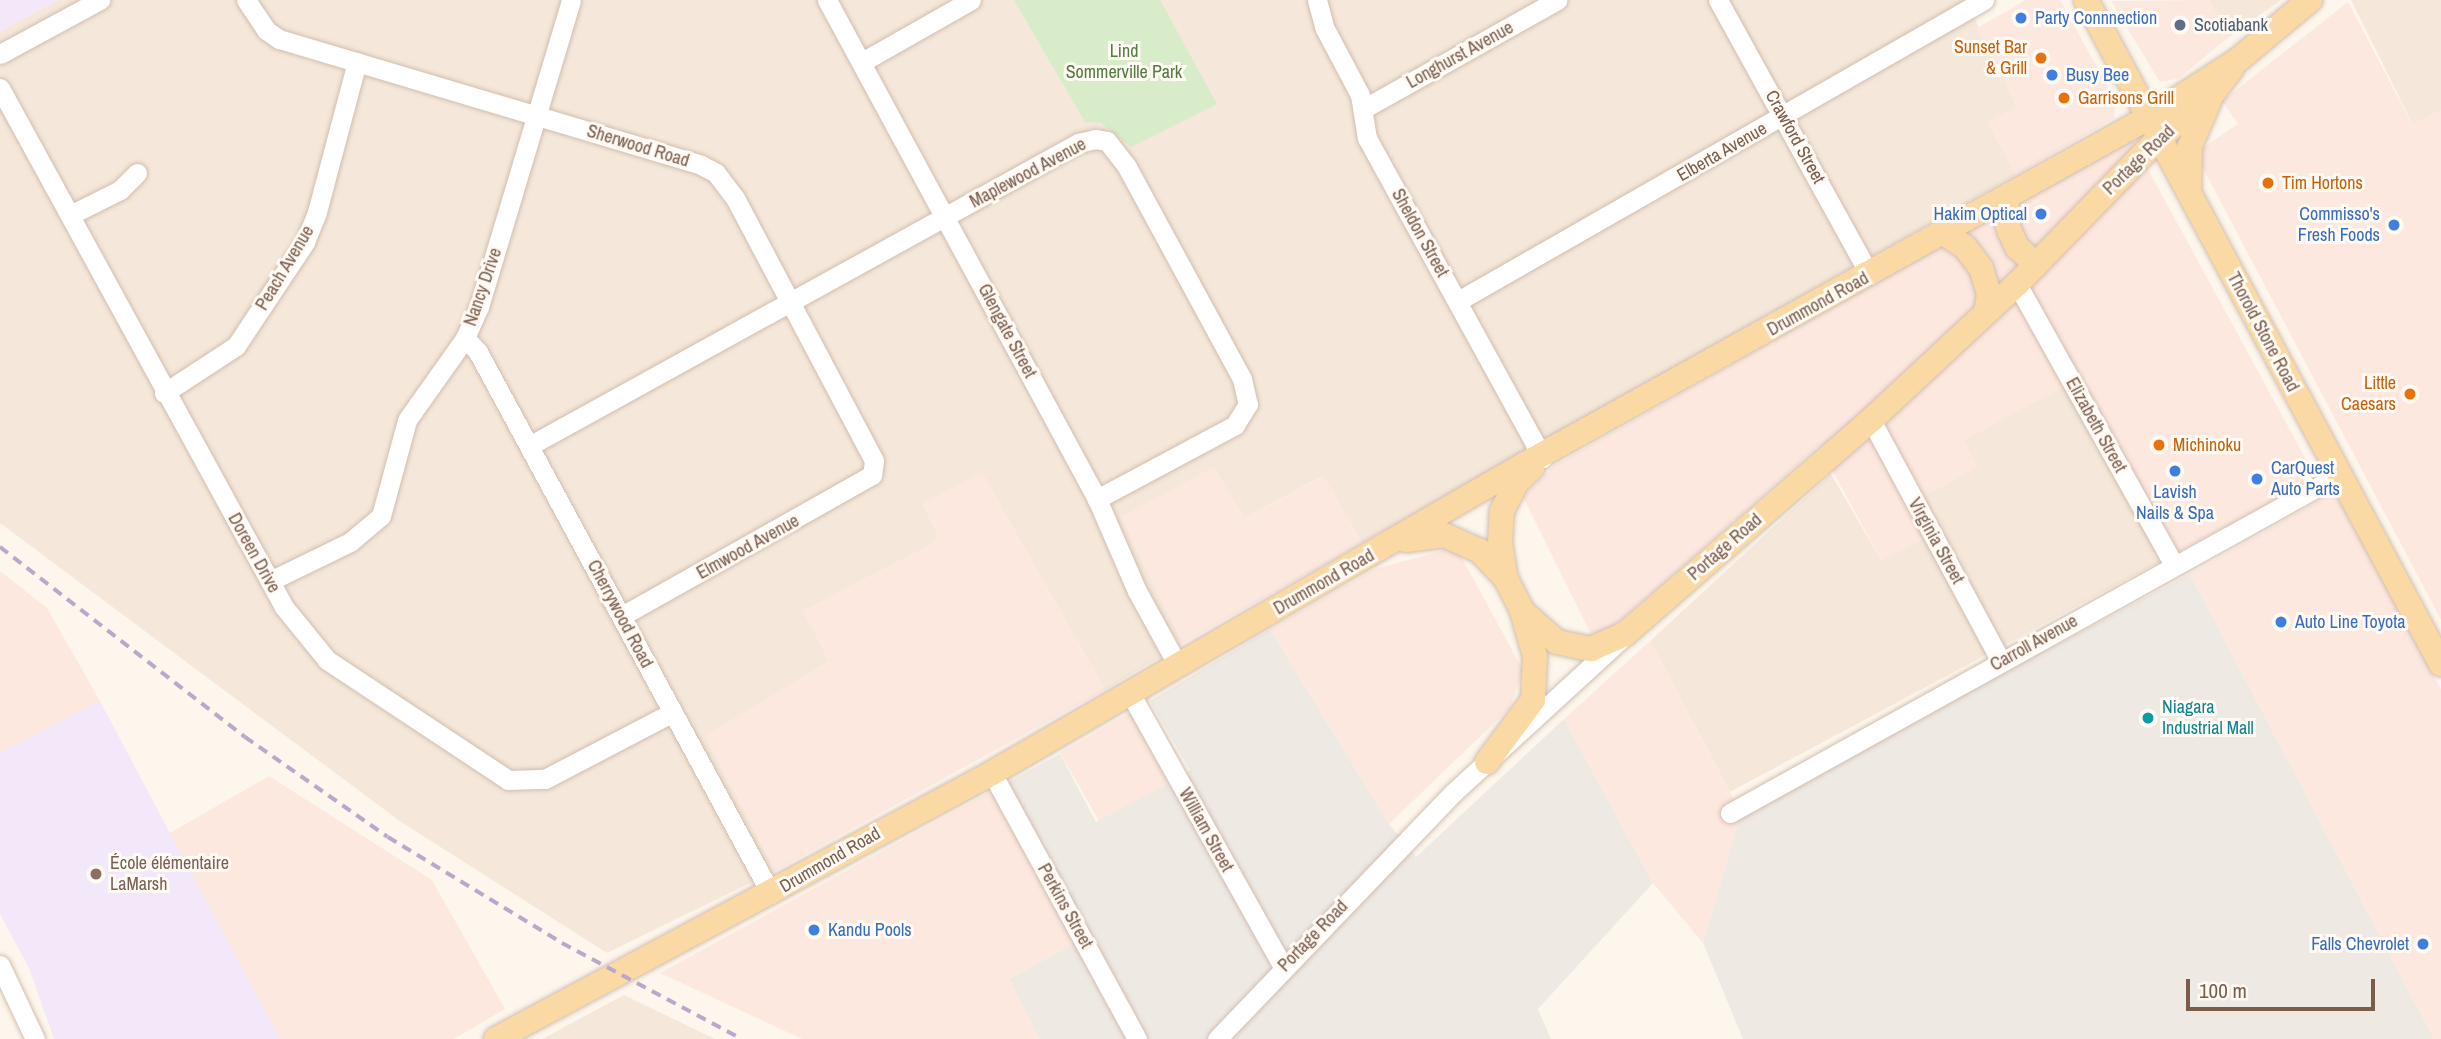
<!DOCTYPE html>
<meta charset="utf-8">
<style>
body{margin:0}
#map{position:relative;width:2441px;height:1039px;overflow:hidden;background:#fdf6ec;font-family:"Archivo Narrow",sans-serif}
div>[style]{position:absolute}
.residential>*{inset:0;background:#f5e8da}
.commercial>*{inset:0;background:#fde8e0;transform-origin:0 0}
.industrial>*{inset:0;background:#efe9e4}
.education>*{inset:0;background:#f3e8fa}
.green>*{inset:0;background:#d8ecc9}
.roads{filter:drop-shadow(0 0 2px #d1beb0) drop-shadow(0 0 2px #d1beb0)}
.minor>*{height:19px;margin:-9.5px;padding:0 9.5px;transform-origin:9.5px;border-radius:9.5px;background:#fff}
.major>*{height:24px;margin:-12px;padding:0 12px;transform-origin:12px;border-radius:12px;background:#fbd9a5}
.rail>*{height:3.5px;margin-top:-1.75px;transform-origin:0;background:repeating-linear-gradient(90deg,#b9a8c9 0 10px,transparent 0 17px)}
.dots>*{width:19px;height:19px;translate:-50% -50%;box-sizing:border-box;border:4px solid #fffaf3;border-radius:50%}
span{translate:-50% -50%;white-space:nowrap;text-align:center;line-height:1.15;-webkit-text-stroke:6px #fffaf3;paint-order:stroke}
.shop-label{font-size:18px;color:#366cbe}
.left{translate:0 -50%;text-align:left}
.right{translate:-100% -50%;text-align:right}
.service-label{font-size:18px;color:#4e5e75}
.food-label{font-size:18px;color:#c56008}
.park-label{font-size:18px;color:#537a41}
.street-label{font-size:18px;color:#7a5c4d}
.culture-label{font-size:18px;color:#0d838f}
.education-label{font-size:18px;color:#785e54}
.scale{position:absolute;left:2186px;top:979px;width:189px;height:32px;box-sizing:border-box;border:4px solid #7a5c4d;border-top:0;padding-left:9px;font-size:21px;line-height:24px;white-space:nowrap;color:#7a5c4d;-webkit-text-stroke:5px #fffaf3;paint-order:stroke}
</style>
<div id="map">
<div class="residential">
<i style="clip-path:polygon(58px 0,1966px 0,2017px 107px,1988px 122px,2016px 175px,1362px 543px,1323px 476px,1245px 518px,1121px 517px,1183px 643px,1105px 690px,982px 473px,923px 504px,939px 536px,925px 548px,803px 611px,830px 661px,706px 736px,775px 871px,607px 953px,401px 822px,0 523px,0 31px)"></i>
<i style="clip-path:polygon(2208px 0,2281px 0,2229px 37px)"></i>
<i style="clip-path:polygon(2351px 0,2441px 0,2441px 110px,2413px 125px)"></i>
<i style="clip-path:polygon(2081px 377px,2174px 554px,1730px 792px,1650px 641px,1831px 474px,1881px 560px,1911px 504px,1963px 440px)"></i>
<i style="clip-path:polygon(624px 995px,715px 1039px,542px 1039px)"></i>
</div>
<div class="commercial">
<i style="clip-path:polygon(2026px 0,2060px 0,2115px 100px,2114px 118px,2016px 175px,1988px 122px,2017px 106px,1977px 28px)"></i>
<i style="clip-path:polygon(2208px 0,2229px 37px,2179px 78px,2160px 82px,2111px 1px)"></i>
<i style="clip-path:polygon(2348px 2px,2412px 124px,2441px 110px,2441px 620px,2195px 153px,2238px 124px,2222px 101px)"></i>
<i style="clip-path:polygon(2131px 138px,2316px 478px,2174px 554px,2080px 378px,1964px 440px,1977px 467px,1911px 504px,1925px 539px,1881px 560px,1819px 446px,1595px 642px,1523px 497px,1555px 465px)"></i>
<i style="clip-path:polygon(1214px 467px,1245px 518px,1324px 476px,1362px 543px,1183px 643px,1121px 517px)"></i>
<i style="clip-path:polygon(982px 472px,1105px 690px,775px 871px,705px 736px,829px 662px,803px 611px,925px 548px,939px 536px,923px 504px)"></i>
<i style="clip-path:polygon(2335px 492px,2441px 689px,2441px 1039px,2434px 1039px,2190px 574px)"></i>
<i style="clip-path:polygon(1456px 547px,1523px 670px,1510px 708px,1389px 824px,1270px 629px,1375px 569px)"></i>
<i style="clip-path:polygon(0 571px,47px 608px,100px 701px,0 753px)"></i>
<i style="clip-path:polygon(1650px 641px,1741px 813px,1703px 943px,1653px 883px,1564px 719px)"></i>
<i style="left:1131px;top:712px;width:81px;height:82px;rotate:60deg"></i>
<i style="clip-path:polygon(269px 776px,432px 880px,505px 1009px,454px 1039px,280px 1039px,170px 833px)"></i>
<i style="clip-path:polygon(994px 790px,1078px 941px,1009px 979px,1040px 1039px,802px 1039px,660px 973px)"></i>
</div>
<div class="industrial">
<i style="clip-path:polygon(2190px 574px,2434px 1039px,1743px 1039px,1703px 943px,1741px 813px)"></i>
<i style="clip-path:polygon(1270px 629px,1389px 824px,1416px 857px,1564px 719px,1653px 883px,1538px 1009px,1551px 1039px,1040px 1039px,1009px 979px,1078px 941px,994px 790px,1060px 754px,1096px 822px,1171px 782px,1190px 770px,1150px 701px)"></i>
</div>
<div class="education">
<i style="clip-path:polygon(0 0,58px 0,0 31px)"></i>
<i style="clip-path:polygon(100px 701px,170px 833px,280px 1039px,54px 1039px,29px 968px,0 914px,0 753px)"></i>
</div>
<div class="green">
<i style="clip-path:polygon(1014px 0,1160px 0,1217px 104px,1131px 147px,1101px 123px,1085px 122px)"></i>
</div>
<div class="roads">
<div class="minor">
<i style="left:246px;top:0;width:36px;rotate:56deg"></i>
<i style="left:266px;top:30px;width:16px;rotate:35deg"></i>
<i style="left:279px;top:39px;width:440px;rotate:16.6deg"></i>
<i style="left:701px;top:165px;width:17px;rotate:28deg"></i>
<i style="left:716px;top:173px;width:31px;rotate:53deg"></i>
<i style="left:735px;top:198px;width:297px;rotate:62.1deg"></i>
<i style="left:874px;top:461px;width:14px;rotate:98deg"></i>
<i style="left:872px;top:475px;width:287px;rotate:150.6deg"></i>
<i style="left:827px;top:0;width:567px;rotate:61.58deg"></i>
<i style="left:1097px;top:499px;width:100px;rotate:66.5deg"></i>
<i style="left:1137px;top:591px;width:85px;rotate:61.3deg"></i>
<i style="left:1317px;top:0;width:28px;rotate:75deg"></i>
<i style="left:1324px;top:27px;width:77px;rotate:62.1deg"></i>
<i style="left:1360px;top:95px;width:44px;rotate:80.8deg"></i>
<i style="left:1367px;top:138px;width:365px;rotate:61.2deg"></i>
<i style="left:1718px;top:0;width:314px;rotate:61.1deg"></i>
<i style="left:0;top:54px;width:114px;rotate:-28.4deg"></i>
<i style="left:862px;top:62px;width:125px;rotate:-29.6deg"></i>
<i style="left:0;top:88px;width:592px;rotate:61.31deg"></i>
<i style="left:284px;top:607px;width:68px;rotate:50.9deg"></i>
<i style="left:327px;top:660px;width:217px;rotate:33.5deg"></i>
<i style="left:508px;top:780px;width:37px;rotate:-2deg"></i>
<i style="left:545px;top:779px;width:144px;rotate:-27.6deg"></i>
<i style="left:1363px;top:109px;width:223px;rotate:-29.3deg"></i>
<i style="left:70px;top:215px;width:56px;rotate:-26.6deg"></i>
<i style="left:120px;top:190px;width:24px;rotate:-45deg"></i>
<i style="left:2017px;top:284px;width:322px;rotate:60.8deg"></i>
<i style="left:1458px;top:301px;width:606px;rotate:-29.78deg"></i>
<i style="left:465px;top:338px;width:19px;rotate:47deg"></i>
<i style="left:478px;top:352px;width:616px;rotate:61.6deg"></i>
<i style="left:164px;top:393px;width:86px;rotate:-33.1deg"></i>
<i style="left:236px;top:346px;width:125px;rotate:-56.4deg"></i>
<i style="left:305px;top:242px;width:32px;rotate:-68deg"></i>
<i style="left:317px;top:212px;width:155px;rotate:-75.1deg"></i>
<i style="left:1871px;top:420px;width:274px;rotate:61.7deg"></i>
<i style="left:529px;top:446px;width:627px;rotate:-28.89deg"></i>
<i style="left:1078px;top:143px;width:17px;rotate:-13deg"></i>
<i style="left:1095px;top:139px;width:12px;rotate:9deg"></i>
<i style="left:1107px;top:141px;width:33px;rotate:52deg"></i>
<i style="left:1127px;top:167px;width:241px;rotate:61.5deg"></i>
<i style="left:1242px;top:379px;width:26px;rotate:77deg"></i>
<i style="left:1248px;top:404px;width:25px;rotate:122deg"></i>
<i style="left:1235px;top:425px;width:157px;rotate:151.8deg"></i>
<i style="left:270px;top:581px;width:89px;rotate:-26deg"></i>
<i style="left:350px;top:542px;width:40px;rotate:-40deg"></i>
<i style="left:381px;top:516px;width:99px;rotate:-74.8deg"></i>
<i style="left:407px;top:420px;width:100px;rotate:-54.7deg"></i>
<i style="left:465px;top:338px;width:34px;rotate:-66deg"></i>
<i style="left:479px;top:307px;width:320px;rotate:-73.3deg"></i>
<i style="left:1130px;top:693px;width:314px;rotate:60.8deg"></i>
<i style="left:992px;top:773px;width:303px;rotate:61.4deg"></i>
<i style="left:1730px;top:813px;width:697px;rotate:-29.03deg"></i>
<i style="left:0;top:965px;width:82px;rotate:64.7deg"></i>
<i style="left:1217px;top:1039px;width:342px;rotate:-46.2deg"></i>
<i style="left:1454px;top:792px;width:226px;rotate:-42.5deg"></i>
</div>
<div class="major">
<i style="left:2086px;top:0;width:753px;rotate:61.87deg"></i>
<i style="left:2189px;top:192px;width:46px;rotate:-88.8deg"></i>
<i style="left:2190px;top:146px;width:51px;rotate:-66.9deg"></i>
<i style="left:2007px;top:197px;width:20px;rotate:96deg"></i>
<i style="left:2005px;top:217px;width:16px;rotate:72deg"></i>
<i style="left:2010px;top:232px;width:17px;rotate:65deg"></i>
<i style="left:2017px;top:247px;width:26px;rotate:43deg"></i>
<i style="left:1944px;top:233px;width:25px;rotate:34deg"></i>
<i style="left:1965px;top:247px;width:26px;rotate:53deg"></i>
<i style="left:1981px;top:268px;width:28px;rotate:73deg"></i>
<i style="left:1989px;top:295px;width:17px;rotate:100deg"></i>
<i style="left:1406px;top:540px;width:38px;rotate:-7deg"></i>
<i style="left:1444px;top:535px;width:39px;rotate:24deg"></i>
<i style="left:1480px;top:551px;width:38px;rotate:47deg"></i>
<i style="left:1506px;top:579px;width:36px;rotate:63deg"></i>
<i style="left:1522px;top:611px;width:47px;rotate:41.5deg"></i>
<i style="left:1557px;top:642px;width:35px;rotate:12deg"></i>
<i style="left:1591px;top:649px;width:37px;rotate:-24deg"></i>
<i style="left:1625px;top:634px;width:326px;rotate:-41deg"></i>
<i style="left:1871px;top:420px;width:200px;rotate:-43deg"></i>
<i style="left:2017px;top:284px;width:204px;rotate:-45.8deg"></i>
<i style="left:2159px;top:138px;width:67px;rotate:-38.9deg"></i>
<i style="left:2211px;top:96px;width:34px;rotate:-53deg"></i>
<i style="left:1505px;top:575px;width:31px;rotate:-99deg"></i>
<i style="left:1500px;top:544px;width:33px;rotate:-87deg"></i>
<i style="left:1502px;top:511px;width:31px;rotate:-63deg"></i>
<i style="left:1516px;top:483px;width:22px;rotate:-43deg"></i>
<i style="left:1487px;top:762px;width:77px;rotate:-53.4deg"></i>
<i style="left:1533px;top:700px;width:44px;rotate:-87.4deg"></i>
<i style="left:1535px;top:656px;width:43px;rotate:-106.3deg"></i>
<i style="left:496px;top:1039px;width:563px;rotate:-28.2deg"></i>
<i style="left:992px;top:773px;width:616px;rotate:-30.1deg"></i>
<i style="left:1525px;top:464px;width:713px;rotate:-29.05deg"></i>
<i style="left:2148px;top:118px;width:107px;rotate:-32.8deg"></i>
<i style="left:2238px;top:60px;width:94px;rotate:-39.8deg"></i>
</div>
</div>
<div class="rail">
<i style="left:0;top:547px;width:310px;rotate:37.8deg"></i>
<i style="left:245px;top:737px;width:174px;rotate:35deg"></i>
<i style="left:388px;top:837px;width:204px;rotate:31.3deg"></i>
<i style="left:562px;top:943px;width:204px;rotate:28.1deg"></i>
</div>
<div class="dots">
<i style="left:2021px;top:18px;background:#3f7fe0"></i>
<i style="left:2180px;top:25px;background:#5c6f8a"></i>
<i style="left:2041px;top:58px;background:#e8710a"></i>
<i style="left:2052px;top:75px;background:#3f7fe0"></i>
<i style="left:2064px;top:98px;background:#e8710a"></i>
<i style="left:2268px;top:183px;background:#e8710a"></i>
<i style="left:2041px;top:214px;background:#3f7fe0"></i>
<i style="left:2394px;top:225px;background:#3f7fe0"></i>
<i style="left:2410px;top:394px;background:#e8710a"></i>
<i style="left:2159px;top:445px;background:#e8710a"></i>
<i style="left:2175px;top:471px;background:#3f7fe0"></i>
<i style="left:2257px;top:479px;background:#3f7fe0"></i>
<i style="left:2281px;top:622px;background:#3f7fe0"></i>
<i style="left:2148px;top:718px;background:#0f9aa8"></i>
<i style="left:96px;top:874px;background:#8d6e63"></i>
<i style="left:814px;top:930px;background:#3f7fe0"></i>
<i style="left:2423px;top:944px;background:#3f7fe0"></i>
</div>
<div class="shop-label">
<span class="left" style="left:2035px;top:18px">Party Connnection</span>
<span class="left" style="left:2066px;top:75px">Busy Bee</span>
<span class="right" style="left:2027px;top:214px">Hakim Optical</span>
<span class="right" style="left:2380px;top:225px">Commisso's<br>Fresh Foods</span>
<span class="left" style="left:2271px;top:479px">CarQuest<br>Auto Parts</span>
<span style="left:2175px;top:503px">Lavish<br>Nails &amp; Spa</span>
<span class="left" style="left:2295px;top:622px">Auto Line Toyota</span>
<span class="left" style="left:828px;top:930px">Kandu Pools</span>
<span class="right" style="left:2409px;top:944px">Falls Chevrolet</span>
</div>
<div class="service-label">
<span class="left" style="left:2194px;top:25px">Scotiabank</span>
</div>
<div class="food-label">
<span class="right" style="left:2027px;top:58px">Sunset Bar<br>&amp; Grill</span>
<span class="left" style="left:2078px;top:98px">Garrisons Grill</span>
<span class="left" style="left:2282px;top:183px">Tim Hortons</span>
<span class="right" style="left:2396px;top:394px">Little<br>Caesars</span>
<span class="left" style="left:2173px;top:445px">Michinoku</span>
</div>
<div class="park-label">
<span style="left:1124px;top:62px">Lind<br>Sommerville Park</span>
</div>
<div class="street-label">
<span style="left:1460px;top:55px;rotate:-29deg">Longhurst Avenue</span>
<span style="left:1795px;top:137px;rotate:61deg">Crawford Street</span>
<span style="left:638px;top:146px;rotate:17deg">Sherwood Road</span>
<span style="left:1722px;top:152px;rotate:-30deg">Elberta Avenue</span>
<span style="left:2139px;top:160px;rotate:-44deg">Portage Road</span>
<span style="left:1028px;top:173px;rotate:-28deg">Maplewood Avenue</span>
<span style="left:1420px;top:233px;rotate:61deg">Sheldon Street</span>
<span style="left:285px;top:268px;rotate:-59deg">Peach Avenue</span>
<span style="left:483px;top:287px;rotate:-71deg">Nancy Drive</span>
<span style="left:1818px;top:304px;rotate:-29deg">Drummond Road</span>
<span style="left:1007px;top:331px;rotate:62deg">Glengate Street</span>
<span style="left:2263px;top:332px;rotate:62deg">Thorold Stone Road</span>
<span style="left:2096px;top:425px;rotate:61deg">Elizabeth Street</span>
<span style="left:1936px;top:541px;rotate:61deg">Virginia Street</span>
<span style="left:748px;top:547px;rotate:-29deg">Elmwood Avenue</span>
<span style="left:1725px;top:547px;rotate:-41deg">Portage Road</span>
<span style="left:254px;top:553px;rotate:61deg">Doreen Drive</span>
<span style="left:1324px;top:582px;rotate:-30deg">Drummond Road</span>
<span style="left:620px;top:614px;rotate:62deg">Cherrywood Road</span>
<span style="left:2034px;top:643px;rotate:-29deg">Carroll Avenue</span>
<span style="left:1206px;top:830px;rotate:61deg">William Street</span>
<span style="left:830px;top:860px;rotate:-30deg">Drummond Road</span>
<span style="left:1065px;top:906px;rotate:61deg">Perkins Street</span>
<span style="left:1313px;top:936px;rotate:-46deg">Portage Road</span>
</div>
<div class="culture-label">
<span class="left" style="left:2162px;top:718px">Niagara<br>Industrial Mall</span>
</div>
<div class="education-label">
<span class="left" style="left:110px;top:874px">École élémentaire<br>LaMarsh</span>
</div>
<div class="scale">100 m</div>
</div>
